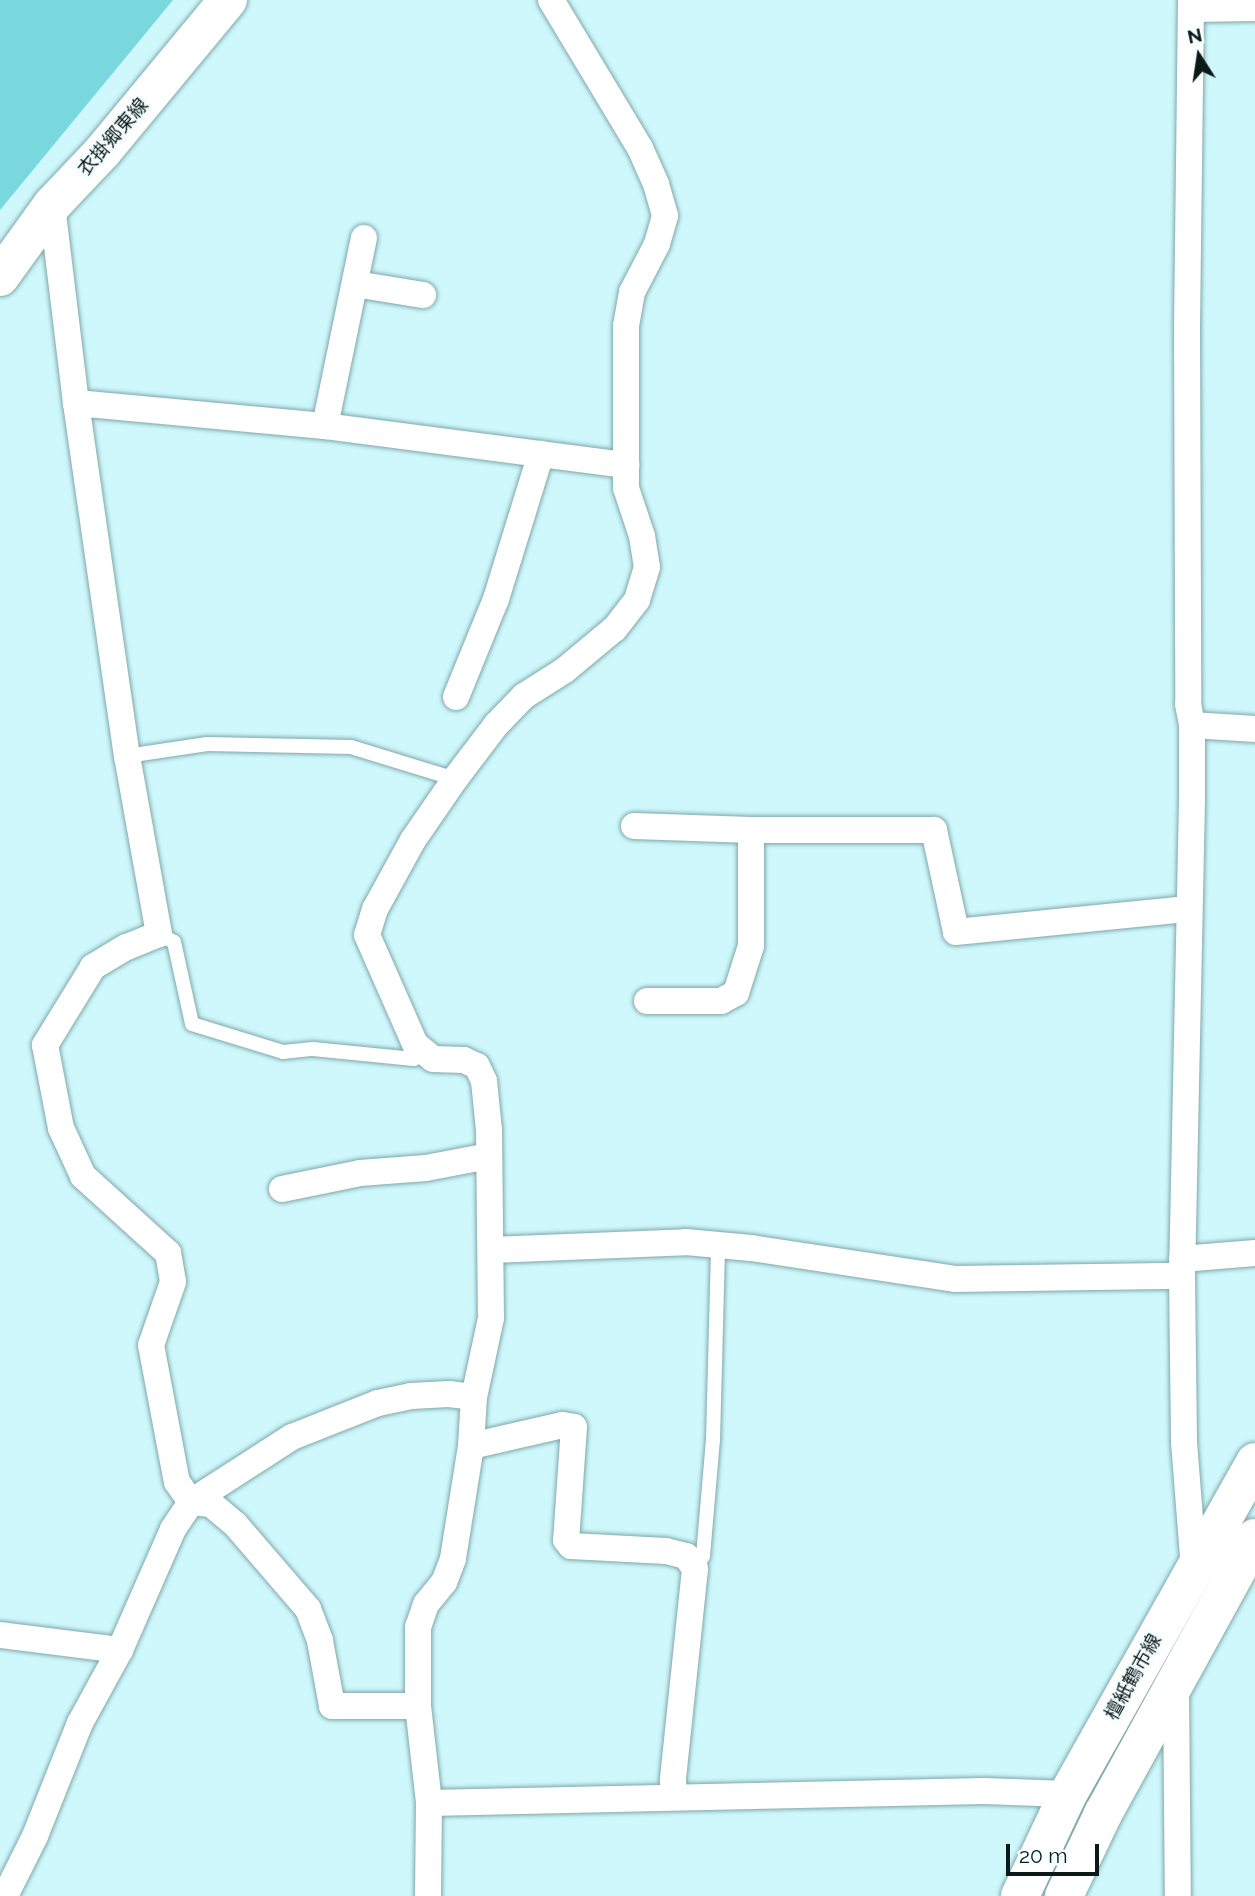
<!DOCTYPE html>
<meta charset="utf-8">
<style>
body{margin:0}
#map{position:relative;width:1255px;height:1896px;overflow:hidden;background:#cef8fc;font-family:Raleway,"Noto Sans JP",sans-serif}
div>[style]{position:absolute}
.water>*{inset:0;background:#79d7de}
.roads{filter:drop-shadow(0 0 2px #80a8ab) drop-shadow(0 0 2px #80a8ab)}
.service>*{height:14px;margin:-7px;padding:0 7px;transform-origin:7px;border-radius:7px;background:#fff}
.minor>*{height:26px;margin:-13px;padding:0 13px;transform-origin:13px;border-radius:13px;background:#fff}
.secondary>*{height:38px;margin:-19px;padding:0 19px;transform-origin:19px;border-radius:19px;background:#fff}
span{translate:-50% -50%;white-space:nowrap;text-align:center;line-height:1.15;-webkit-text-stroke:7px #f6feff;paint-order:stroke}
.street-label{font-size:19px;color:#0a1a1b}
.north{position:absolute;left:1164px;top:21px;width:70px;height:70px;-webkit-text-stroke:5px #f6feff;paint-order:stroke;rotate:348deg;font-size:19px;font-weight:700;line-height:28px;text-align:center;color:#0a1a1b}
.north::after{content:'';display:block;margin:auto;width:24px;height:32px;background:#0a1a1b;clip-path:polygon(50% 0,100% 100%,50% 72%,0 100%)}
.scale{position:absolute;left:1006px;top:1844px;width:93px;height:32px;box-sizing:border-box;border:4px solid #0a1a1b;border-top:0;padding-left:9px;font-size:21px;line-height:24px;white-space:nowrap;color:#0a1a1b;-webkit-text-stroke:5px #f6feff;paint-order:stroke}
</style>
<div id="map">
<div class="water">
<i style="clip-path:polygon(0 0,173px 0,0 210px)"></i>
</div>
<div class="roads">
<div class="service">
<i style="left:127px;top:756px;width:81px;rotate:-8.5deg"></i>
<i style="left:207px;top:744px;width:144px;rotate:1.2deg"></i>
<i style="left:351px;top:747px;width:109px;rotate:17.1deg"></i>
<i style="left:159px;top:934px;width:17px;rotate:28deg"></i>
<i style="left:174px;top:942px;width:84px;rotate:77.6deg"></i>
<i style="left:192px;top:1024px;width:95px;rotate:17.1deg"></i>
<i style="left:283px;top:1052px;width:30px;rotate:-6deg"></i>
<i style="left:313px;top:1049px;width:101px;rotate:5.7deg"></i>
<i style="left:414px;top:1059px;width:12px;rotate:-31deg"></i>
<i style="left:695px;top:1569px;width:15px;rotate:-58deg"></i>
<i style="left:703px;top:1556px;width:116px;rotate:-85.1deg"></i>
<i style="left:713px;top:1440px;width:195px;rotate:-88.5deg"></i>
</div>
<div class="minor">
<i style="left:551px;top:0;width:173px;rotate:59deg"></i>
<i style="left:640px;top:148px;width:39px;rotate:66deg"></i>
<i style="left:656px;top:184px;width:33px;rotate:74deg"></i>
<i style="left:665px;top:216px;width:29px;rotate:106deg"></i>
<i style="left:657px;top:244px;width:54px;rotate:117.5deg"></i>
<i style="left:632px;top:292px;width:35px;rotate:100deg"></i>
<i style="left:626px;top:326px;width:162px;rotate:90deg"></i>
<i style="left:626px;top:488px;width:51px;rotate:71.6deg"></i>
<i style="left:642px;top:536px;width:31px;rotate:81deg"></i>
<i style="left:647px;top:567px;width:34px;rotate:107deg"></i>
<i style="left:637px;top:600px;width:37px;rotate:128deg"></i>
<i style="left:614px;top:629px;width:64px;rotate:140.1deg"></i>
<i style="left:565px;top:670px;width:49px;rotate:147.6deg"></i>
<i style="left:524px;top:696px;width:40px;rotate:134deg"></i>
<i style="left:496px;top:725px;width:68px;rotate:127.2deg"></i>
<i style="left:455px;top:779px;width:74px;rotate:124.5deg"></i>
<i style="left:413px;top:840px;width:79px;rotate:118.8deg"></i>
<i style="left:375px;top:909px;width:27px;rotate:107deg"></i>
<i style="left:367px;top:935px;width:119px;rotate:66.2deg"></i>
<i style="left:415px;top:1044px;width:23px;rotate:40deg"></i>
<i style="left:433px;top:1059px;width:31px;rotate:2deg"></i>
<i style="left:464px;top:1060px;width:14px;rotate:25deg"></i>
<i style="left:477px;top:1066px;width:17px;rotate:65deg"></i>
<i style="left:484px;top:1081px;width:49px;rotate:84.2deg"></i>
<i style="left:489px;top:1130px;width:188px;rotate:89.4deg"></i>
<i style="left:491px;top:1318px;width:81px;rotate:102.1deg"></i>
<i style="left:474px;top:1397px;width:49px;rotate:93.5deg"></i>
<i style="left:471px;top:1446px;width:114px;rotate:99.1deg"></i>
<i style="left:453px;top:1559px;width:25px;rotate:111deg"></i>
<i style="left:444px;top:1582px;width:28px;rotate:129deg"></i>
<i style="left:426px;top:1604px;width:24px;rotate:109deg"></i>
<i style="left:418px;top:1627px;width:79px;rotate:90deg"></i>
<i style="left:418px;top:1706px;width:98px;rotate:83.5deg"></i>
<i style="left:429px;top:1803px;width:555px;rotate:-1.24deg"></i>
<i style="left:984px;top:1791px;width:84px;rotate:2deg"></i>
<i style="left:1191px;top:0;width:325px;rotate:90.7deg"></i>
<i style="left:1187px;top:325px;width:379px;rotate:89.8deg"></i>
<i style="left:1188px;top:704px;width:21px;rotate:79deg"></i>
<i style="left:1192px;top:725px;width:75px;rotate:90deg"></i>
<i style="left:1192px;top:800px;width:476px;rotate:91.2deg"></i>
<i style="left:1182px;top:1276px;width:166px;rotate:89.3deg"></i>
<i style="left:1184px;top:1442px;width:127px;rotate:85.5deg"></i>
<i style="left:1191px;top:9px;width:64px;rotate:-0.9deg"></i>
<i style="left:52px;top:205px;width:199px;rotate:83.1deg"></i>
<i style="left:76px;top:403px;width:357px;rotate:81.8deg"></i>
<i style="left:127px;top:756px;width:181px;rotate:79.8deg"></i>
<i style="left:159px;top:934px;width:35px;rotate:158deg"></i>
<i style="left:126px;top:947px;width:39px;rotate:149deg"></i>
<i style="left:93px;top:967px;width:92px;rotate:121.6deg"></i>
<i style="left:45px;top:1045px;width:85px;rotate:79.1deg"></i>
<i style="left:61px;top:1128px;width:53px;rotate:65.4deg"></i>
<i style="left:83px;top:1176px;width:115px;rotate:42.2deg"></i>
<i style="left:168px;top:1253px;width:29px;rotate:80deg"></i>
<i style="left:173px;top:1282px;width:67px;rotate:109.2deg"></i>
<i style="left:151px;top:1345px;width:139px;rotate:79.3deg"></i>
<i style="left:177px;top:1482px;width:24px;rotate:55deg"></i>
<i style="left:191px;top:1502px;width:20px;rotate:6deg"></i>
<i style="left:211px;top:1504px;width:31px;rotate:40deg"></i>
<i style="left:235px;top:1524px;width:112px;rotate:49.3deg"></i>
<i style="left:308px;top:1609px;width:34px;rotate:69deg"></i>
<i style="left:320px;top:1641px;width:66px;rotate:79.5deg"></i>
<i style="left:332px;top:1706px;width:86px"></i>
<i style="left:355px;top:284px;width:69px;rotate:9.2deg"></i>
<i style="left:76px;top:403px;width:250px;rotate:5.3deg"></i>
<i style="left:325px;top:426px;width:304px;rotate:7.4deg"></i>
<i style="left:325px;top:426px;width:192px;rotate:-78.3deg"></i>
<i style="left:456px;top:697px;width:106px;rotate:-67.8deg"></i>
<i style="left:496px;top:599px;width:152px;rotate:-72.8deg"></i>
<i style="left:1192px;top:725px;width:63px;rotate:3.6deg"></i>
<i style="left:634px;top:826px;width:117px;rotate:2deg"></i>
<i style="left:751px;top:830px;width:183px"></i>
<i style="left:934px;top:830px;width:104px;rotate:77.8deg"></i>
<i style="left:956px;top:932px;width:233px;rotate:-5.7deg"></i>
<i style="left:647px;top:1001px;width:74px"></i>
<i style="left:721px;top:1001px;width:17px;rotate:-28deg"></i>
<i style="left:736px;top:993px;width:49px;rotate:-72.3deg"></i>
<i style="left:751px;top:946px;width:116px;rotate:-90deg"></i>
<i style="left:282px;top:1189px;width:80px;rotate:-11.6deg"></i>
<i style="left:360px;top:1173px;width:66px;rotate:-4.3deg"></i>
<i style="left:426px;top:1168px;width:64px;rotate:-10.8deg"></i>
<i style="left:491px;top:1250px;width:195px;rotate:-2.3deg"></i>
<i style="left:686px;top:1242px;width:65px;rotate:5.3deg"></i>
<i style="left:751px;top:1248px;width:206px;rotate:8.6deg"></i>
<i style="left:955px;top:1279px;width:227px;rotate:-0.8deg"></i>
<i style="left:1182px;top:1259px;width:73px;rotate:-4.7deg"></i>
<i style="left:471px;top:1446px;width:94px;rotate:-12.9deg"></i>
<i style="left:563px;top:1425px;width:11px;rotate:10deg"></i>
<i style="left:574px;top:1427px;width:113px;rotate:94deg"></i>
<i style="left:566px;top:1540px;width:8px;rotate:50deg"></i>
<i style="left:571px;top:1546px;width:95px;rotate:3deg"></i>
<i style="left:666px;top:1551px;width:21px;rotate:14deg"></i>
<i style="left:686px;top:1556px;width:16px;rotate:55deg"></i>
<i style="left:695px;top:1569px;width:212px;rotate:96deg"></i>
<i style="left:673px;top:1780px;width:17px;rotate:87deg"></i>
<i style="left:0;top:1635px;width:121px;rotate:7.1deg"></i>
<i style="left:1176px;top:1686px;width:210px;rotate:89.5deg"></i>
<i style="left:5px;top:1896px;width:67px;rotate:-63.4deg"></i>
<i style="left:35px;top:1836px;width:122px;rotate:-68.3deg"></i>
<i style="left:80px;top:1723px;width:83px;rotate:-61.3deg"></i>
<i style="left:120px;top:1650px;width:132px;rotate:-66.3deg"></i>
<i style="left:173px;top:1529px;width:32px;rotate:-56deg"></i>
<i style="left:191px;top:1502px;width:120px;rotate:-32.8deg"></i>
<i style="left:292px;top:1437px;width:92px;rotate:-21.6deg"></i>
<i style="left:378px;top:1403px;width:34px;rotate:-12deg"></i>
<i style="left:411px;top:1396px;width:38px;rotate:-3deg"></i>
<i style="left:449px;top:1394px;width:25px;rotate:7deg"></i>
<i style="left:428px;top:1896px;width:93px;rotate:-89.4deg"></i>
</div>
<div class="secondary">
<i style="left:0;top:277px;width:89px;rotate:-54.2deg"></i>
<i style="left:52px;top:205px;width:74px;rotate:-46.6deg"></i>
<i style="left:103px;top:151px;width:196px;rotate:-50.4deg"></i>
<i style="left:1020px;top:1896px;width:113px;rotate:-64.8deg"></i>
<i style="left:1068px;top:1794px;width:381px;rotate:-60.6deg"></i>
<i style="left:1064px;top:1896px;width:91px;rotate:-64.6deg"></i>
<i style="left:1103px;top:1814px;width:315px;rotate:-61.2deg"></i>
</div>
</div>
<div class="street-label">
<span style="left:113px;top:137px;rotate:-49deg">衣掛郷東線</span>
<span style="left:1133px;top:1677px;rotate:-61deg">檀紙鶴市線</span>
</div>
<div class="north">N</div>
<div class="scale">20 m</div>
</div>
